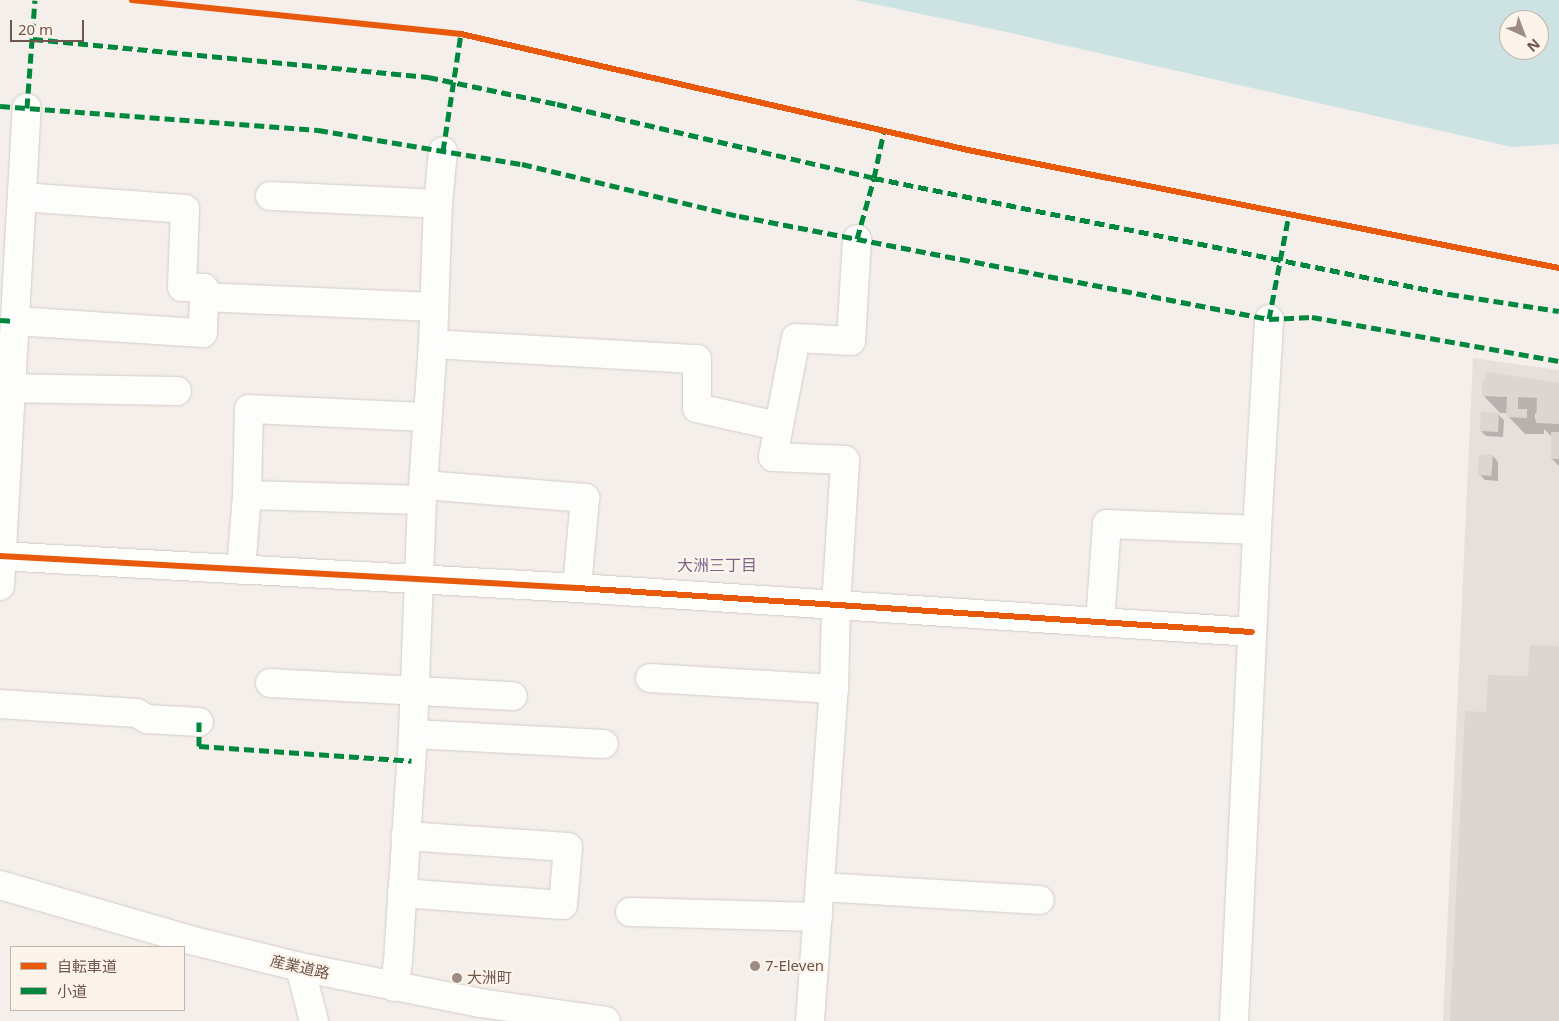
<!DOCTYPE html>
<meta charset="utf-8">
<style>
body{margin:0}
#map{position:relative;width:1559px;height:1021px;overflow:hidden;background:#f4efea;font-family:"Noto Sans","Noto Sans JP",sans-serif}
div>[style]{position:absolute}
.industrial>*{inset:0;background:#e6dfdb}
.water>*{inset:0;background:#cde3e3}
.shadow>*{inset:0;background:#0003}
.building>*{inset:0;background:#ddd5d0;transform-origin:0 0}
.roads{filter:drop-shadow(0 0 1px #d3ccc8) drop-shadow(0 0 1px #d3ccc8)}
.street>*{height:28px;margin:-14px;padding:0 14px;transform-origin:14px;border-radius:14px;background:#fdfdfc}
.secondary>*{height:28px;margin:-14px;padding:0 14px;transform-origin:14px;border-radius:14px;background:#fdfdfc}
.quiet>*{height:5px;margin-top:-2.5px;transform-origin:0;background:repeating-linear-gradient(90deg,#00873e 0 10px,transparent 0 15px)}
.cycleway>*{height:6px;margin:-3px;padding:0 3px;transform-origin:3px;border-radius:3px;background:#e8590c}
.dots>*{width:14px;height:14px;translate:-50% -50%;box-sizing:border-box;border:2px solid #fcf4ea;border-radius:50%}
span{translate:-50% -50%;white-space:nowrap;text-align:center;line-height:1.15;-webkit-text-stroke:4.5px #fcf4ea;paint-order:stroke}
.poi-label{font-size:15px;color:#6e564d}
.left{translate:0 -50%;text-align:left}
.street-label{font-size:15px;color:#6e564d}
.neighbourhood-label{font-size:16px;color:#7a668b}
.legend{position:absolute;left:10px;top:946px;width:175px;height:65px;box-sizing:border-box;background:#fcf4ea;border:1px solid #c3b5ab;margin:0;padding:6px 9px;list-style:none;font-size:15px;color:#6e564d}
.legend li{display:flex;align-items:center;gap:10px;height:25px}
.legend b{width:25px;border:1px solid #c3b5ab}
.north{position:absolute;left:1499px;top:10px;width:50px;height:50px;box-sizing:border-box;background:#fcf4ea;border:1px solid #c3b5ab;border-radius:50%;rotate:137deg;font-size:14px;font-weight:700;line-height:20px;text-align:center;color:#6e564d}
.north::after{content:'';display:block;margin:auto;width:18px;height:22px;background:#9d8c84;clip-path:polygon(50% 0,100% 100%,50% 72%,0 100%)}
.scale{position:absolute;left:10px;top:20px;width:74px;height:22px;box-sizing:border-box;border:2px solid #6e564d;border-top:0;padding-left:6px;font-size:15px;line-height:18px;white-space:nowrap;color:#6e564d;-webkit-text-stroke:4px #fcf4ea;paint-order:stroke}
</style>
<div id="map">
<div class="industrial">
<i style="clip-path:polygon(1473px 358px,1559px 370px,1559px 1021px,1443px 1021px)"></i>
</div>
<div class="water">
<i style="clip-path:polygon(evenodd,855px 0,1559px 0,1559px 144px,1512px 147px,1011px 33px,855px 0,1509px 20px,1539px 20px,1539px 50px,1509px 50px,1509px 20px)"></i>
</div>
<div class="shadow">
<i style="clip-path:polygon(evenodd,1559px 384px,1559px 466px,1551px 458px,1552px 437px,1544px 429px,1544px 434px,1525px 434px,1508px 416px,1508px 413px,1500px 413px,1483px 395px,1559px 384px,1535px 414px,1538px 414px,1538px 421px,1535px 419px,1535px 414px)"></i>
<i style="clip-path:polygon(1498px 414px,1504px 420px,1503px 437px,1486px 436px,1481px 431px)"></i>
<i style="clip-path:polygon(1493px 456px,1498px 462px,1498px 481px,1485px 480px,1480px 475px)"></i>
</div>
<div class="building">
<i style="clip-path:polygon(1488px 372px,1559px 383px,1559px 424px,1536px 423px,1537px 398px,1518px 397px,1518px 409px,1527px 409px,1527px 418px,1506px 417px,1507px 397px,1482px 396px,1482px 384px)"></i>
<i style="left:1481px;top:412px;width:18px;height:19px;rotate:3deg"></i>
<i style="left:1551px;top:432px;width:8px;height:27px"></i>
<i style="left:1479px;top:454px;width:14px;height:21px;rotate:4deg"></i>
<i style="clip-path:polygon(1530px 645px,1559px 646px,1559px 1021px,1450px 1021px,1465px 711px,1486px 712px,1488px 675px,1528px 676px)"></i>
</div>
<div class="roads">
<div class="street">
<i style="left:270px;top:196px;width:168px;rotate:2.7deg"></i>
<i style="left:204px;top:297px;width:229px;rotate:2.5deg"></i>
<i style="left:15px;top:321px;width:188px;rotate:3.7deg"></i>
<i style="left:203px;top:333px;width:45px;rotate:-88.7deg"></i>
<i style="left:204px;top:288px;width:22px;rotate:-177deg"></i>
<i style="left:182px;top:287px;width:78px;rotate:-87.8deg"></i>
<i style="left:185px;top:209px;width:163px;rotate:-175.8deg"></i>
<i style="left:433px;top:344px;width:264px;rotate:3.3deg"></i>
<i style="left:697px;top:359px;width:49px;rotate:90deg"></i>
<i style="left:697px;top:408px;width:82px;rotate:12.7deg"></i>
<i style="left:0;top:388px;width:177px;rotate:1deg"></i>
<i style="left:424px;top:485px;width:162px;rotate:4.6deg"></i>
<i style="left:585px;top:498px;width:90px;rotate:95.1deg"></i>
<i style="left:247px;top:495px;width:175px;rotate:1.6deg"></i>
<i style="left:0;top:556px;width:578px;rotate:3.17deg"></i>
<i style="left:577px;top:588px;width:676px;rotate:3.73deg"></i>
<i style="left:241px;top:570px;width:75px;rotate:-85.4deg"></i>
<i style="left:247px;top:495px;width:86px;rotate:-88.7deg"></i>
<i style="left:249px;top:409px;width:178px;rotate:2.6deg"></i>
<i style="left:0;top:586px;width:479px;rotate:-86.8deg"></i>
<i style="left:1100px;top:622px;width:98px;rotate:-85.9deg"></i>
<i style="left:1107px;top:524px;width:150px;rotate:2.3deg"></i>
<i style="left:650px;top:678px;width:184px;rotate:3.4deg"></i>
<i style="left:270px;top:683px;width:243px;rotate:3.1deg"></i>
<i style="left:0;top:704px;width:137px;rotate:3.8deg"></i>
<i style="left:137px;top:713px;width:12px;rotate:31deg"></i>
<i style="left:147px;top:719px;width:52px;rotate:3.3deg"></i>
<i style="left:413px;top:734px;width:191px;rotate:3deg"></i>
<i style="left:820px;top:887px;width:220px;rotate:3.4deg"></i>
<i style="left:402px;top:893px;width:161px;rotate:4.3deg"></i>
<i style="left:563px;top:905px;width:58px;rotate:-85.1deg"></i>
<i style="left:568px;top:847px;width:163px;rotate:-176.1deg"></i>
<i style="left:630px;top:912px;width:188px;rotate:1.5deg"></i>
<i style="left:300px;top:967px;width:56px;rotate:75.5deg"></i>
<i style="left:394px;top:987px;width:26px;rotate:-81deg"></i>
<i style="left:398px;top:961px;width:227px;rotate:-86.2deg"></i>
<i style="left:413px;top:734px;width:234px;rotate:-87.8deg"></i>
<i style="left:422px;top:500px;width:156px;rotate:-86deg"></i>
<i style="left:433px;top:344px;width:140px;rotate:-88deg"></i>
<i style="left:438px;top:204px;width:53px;rotate:-84.6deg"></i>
<i style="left:810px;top:1021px;width:333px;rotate:-85.9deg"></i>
<i style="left:834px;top:689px;width:84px;rotate:-88.6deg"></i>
<i style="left:836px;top:605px;width:145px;rotate:-86.4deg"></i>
<i style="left:845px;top:460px;width:72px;rotate:-177.6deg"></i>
<i style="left:773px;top:457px;width:121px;rotate:-79.1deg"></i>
<i style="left:796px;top:338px;width:55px;rotate:3.1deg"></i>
<i style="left:851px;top:341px;width:102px;rotate:-86.6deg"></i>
<i style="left:1234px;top:1021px;width:492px;rotate:-87.3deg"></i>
<i style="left:1257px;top:530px;width:211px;rotate:-86.7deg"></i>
</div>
<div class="secondary">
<i style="left:0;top:885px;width:198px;rotate:16.1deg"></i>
<i style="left:190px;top:940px;width:113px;rotate:13.8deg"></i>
<i style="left:300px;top:967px;width:184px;rotate:11.3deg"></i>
<i style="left:480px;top:1003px;width:127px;rotate:8.1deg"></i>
</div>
</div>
<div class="quiet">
<i style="left:33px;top:39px;width:397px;rotate:5.5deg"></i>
<i style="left:428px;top:77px;width:132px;rotate:11.8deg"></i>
<i style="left:557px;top:104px;width:326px;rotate:13.1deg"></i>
<i style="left:874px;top:178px;width:587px;rotate:11.41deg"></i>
<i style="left:1449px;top:294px;width:111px;rotate:8.8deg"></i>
<i style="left:0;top:106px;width:319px;rotate:4.3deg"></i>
<i style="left:318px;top:130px;width:207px;rotate:9.5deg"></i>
<i style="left:522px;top:164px;width:223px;rotate:13.5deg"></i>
<i style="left:739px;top:216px;width:540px;rotate:11deg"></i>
<i style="left:1269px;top:319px;width:43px;rotate:-2.7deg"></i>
<i style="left:1312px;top:317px;width:251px;rotate:10.1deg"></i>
<i style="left:27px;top:108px;width:108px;rotate:-85.8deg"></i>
<i style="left:443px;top:151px;width:118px;rotate:-81.3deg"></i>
<i style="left:857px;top:239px;width:63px;rotate:-74.4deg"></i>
<i style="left:874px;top:178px;width:48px;rotate:-78deg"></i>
<i style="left:1269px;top:319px;width:107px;rotate:-79.2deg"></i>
<i style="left:0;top:320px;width:15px;rotate:4deg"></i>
<i style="left:199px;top:722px;width:24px;rotate:90deg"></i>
<i style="left:199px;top:746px;width:213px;rotate:4deg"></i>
</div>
<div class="cycleway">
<i style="left:132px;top:0;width:331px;rotate:5.9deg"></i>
<i style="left:461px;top:34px;width:520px;rotate:12.89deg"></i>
<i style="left:968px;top:150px;width:603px;rotate:11.29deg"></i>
<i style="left:0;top:556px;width:578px;rotate:3.17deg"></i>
<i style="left:577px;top:588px;width:676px;rotate:3.73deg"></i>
</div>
<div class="dots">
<i style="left:755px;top:966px;background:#9d8c84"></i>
<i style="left:457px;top:978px;background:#9d8c84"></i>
</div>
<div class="poi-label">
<span class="left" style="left:765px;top:966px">7-Eleven</span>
<span class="left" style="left:467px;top:978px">大洲町</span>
</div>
<div class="street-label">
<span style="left:300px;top:967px;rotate:13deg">産業道路</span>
</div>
<div class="neighbourhood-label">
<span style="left:717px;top:565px">大洲三丁目</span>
</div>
<ul class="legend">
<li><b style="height:6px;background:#e8590c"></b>自転車道</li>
<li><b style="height:6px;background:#00873e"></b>小道</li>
</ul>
<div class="north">N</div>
<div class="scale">20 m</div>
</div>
